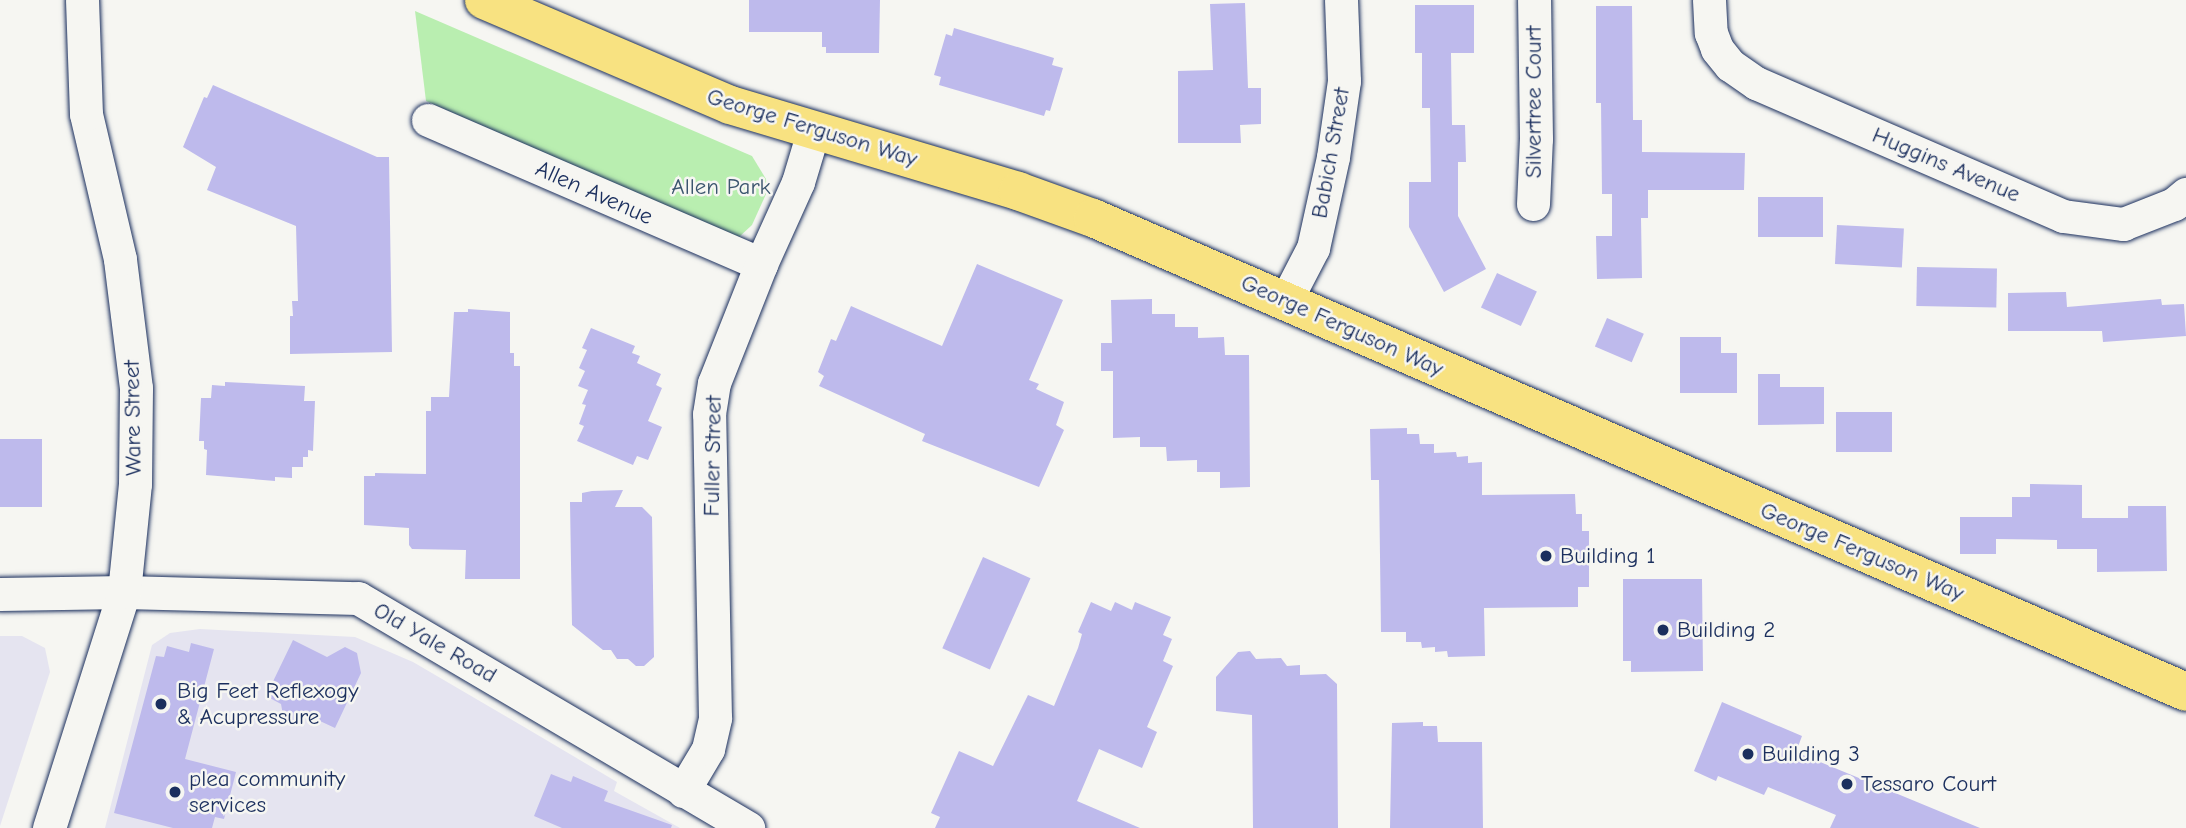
<!DOCTYPE html>
<style>
body{margin:0}
#map{position:relative;width:2186px;height:828px;overflow:hidden;background:#f6f6f2;font-family:"Comic Neue",sans-serif}
div>[style]{position:absolute}
.built>*{inset:0;background:#e5e4f0}
.green>*{inset:0;background:#b9eeb0}
.building>*{inset:0;background:#bebaec;transform-origin:0 0}
.roads{filter:drop-shadow(0 0 2px #1b2f5e) drop-shadow(0 0 2px #1b2f5e)}
.minor>*{height:33px;margin:-16.5px;padding:0 16.5px;transform-origin:16.5px;border-radius:16.5px;background:#f6f6f2}
.major>*{height:38px;margin:-19px;padding:0 19px;transform-origin:19px;border-radius:19px;background:#f8e281}
.dots>*{width:19px;height:19px;translate:-50% -50%;box-sizing:border-box;border:4px solid #f6f6f2;border-radius:50%}
span{translate:-50% -50%;white-space:nowrap;text-align:center;line-height:1.15;-webkit-text-stroke:5px #f6f6f2;paint-order:stroke}
.street-label{font-size:23px;color:#1b2f5e}
.park-label{font-size:23px;color:#3b556e}
.poi-label{font-size:23px;color:#1b2f5e}
.left{translate:0 -50%;text-align:left}
</style>
<div id="map">
<div class="built">
<i style="clip-path:polygon(200px 629px,355px 637px,413px 662px,536px 734px,617px 782px,614px 791px,680px 828px,105px 828px,152px 645px,170px 633px)"></i>
<i style="clip-path:polygon(0 636px,22px 636px,45px 648px,50px 672px,0 826px)"></i>
</div>
<div class="green">
<i style="clip-path:polygon(415px 11px,752px 156px,766px 179px,767px 192px,752px 225px,738px 238px,426px 101px)"></i>
</div>
<div class="building">
<i style="clip-path:polygon(749px 0,880px 0,879px 53px,826px 53px,826px 47px,822px 47px,822px 32px,749px 32px)"></i>
<i style="clip-path:polygon(1245px 3px,1248px 88px,1261px 88px,1261px 124px,1240px 125px,1241px 143px,1178px 143px,1178px 71px,1213px 70px,1210px 4px)"></i>
<i style="clip-path:polygon(1415px 5px,1474px 5px,1474px 53px,1451px 53px,1452px 125px,1465px 125px,1466px 162px,1458px 162px,1458px 216px,1486px 269px,1444px 292px,1409px 227px,1409px 182px,1431px 182px,1430px 108px,1422px 108px,1422px 53px,1415px 53px)"></i>
<i style="clip-path:polygon(1596px 6px,1632px 6px,1633px 120px,1642px 120px,1642px 152px,1745px 153px,1744px 190px,1648px 190px,1648px 218px,1641px 218px,1642px 278px,1597px 279px,1596px 236px,1612px 236px,1612px 194px,1602px 194px,1601px 103px,1596px 103px)"></i>
<i style="clip-path:polygon(954px 28px,1054px 58px,1052px 65px,1063px 68px,1050px 111px,1046px 110px,1044px 116px,939px 85px,941px 77px,934px 75px,946px 34px,952px 36px)"></i>
<i style="clip-path:polygon(213px 85px,377px 157px,389px 157px,392px 352px,290px 354px,290px 316px,293px 316px,292px 301px,298px 301px,296px 226px,207px 190px,216px 167px,183px 147px,204px 97px,207px 98px)"></i>
<i style="left:1758px;top:197px;width:65px;height:40px"></i>
<i style="left:1837px;top:225px;width:67px;height:39px;rotate:3deg"></i>
<i style="clip-path:polygon(977px 264px,1063px 300px,1029px 380px,1039px 384px,1036px 389px,1064px 402px,1056px 425px,1064px 430px,1039px 487px,922px 441px,925px 434px,819px 386px,824px 376px,818px 372px,831px 339px,836px 341px,851px 306px,942px 346px)"></i>
<i style="left:1917px;top:267px;width:80px;height:39px;rotate:1deg"></i>
<i style="left:1497px;top:273px;width:44px;height:38px;rotate:25deg"></i>
<i style="clip-path:polygon(2066px 292px,2067px 307px,2161px 299px,2162px 305px,2184px 304px,2186px 336px,2103px 342px,2102px 331px,2008px 331px,2008px 293px)"></i>
<i style="clip-path:polygon(1152px 299px,1152px 314px,1175px 314px,1175px 327px,1198px 327px,1198px 338px,1224px 337px,1225px 355px,1249px 355px,1250px 487px,1220px 488px,1220px 472px,1197px 472px,1197px 460px,1167px 461px,1166px 447px,1140px 447px,1140px 437px,1113px 438px,1113px 371px,1101px 371px,1101px 343px,1112px 343px,1111px 300px)"></i>
<i style="clip-path:polygon(468px 309px,510px 312px,510px 353px,514px 353px,514px 366px,520px 366px,520px 579px,465px 579px,466px 550px,412px 549px,409px 545px,409px 528px,364px 525px,364px 476px,375px 476px,375px 473px,426px 474px,426px 411px,431px 411px,431px 397px,449px 397px,454px 312px,468px 312px)"></i>
<i style="left:1607px;top:318px;width:40px;height:31px;rotate:23deg"></i>
<i style="clip-path:polygon(591px 328px,635px 346px,632px 353px,640px 356px,637px 363px,661px 374px,656px 385px,662px 388px,648px 421px,662px 427px,648px 460px,637px 456px,633px 465px,577px 441px,584px 426px,579px 424px,586px 405px,582px 404px,588px 390px,578px 386px,585px 371px,579px 368px,587px 350px,582px 348px)"></i>
<i style="clip-path:polygon(1680px 337px,1721px 337px,1721px 353px,1737px 353px,1737px 393px,1680px 393px)"></i>
<i style="clip-path:polygon(1758px 374px,1780px 374px,1780px 387px,1824px 387px,1824px 424px,1758px 425px)"></i>
<i style="clip-path:polygon(225px 382px,305px 386px,304px 401px,315px 401px,313px 451px,308px 450px,308px 457px,303px 457px,303px 467px,292px 467px,292px 478px,275px 477px,275px 481px,206px 475px,207px 450px,204px 449px,204px 441px,199px 441px,201px 398px,211px 398px,212px 385px,225px 386px)"></i>
<i style="left:1836px;top:412px;width:56px;height:40px"></i>
<i style="clip-path:polygon(1407px 428px,1407px 434px,1419px 434px,1420px 444px,1434px 444px,1434px 453px,1456px 452px,1457px 457px,1468px 456px,1468px 463px,1482px 462px,1482px 495px,1575px 494px,1576px 514px,1582px 514px,1582px 531px,1589px 531px,1589px 587px,1578px 587px,1578px 607px,1484px 608px,1485px 656px,1448px 657px,1447px 651px,1435px 652px,1435px 647px,1422px 648px,1421px 642px,1406px 642px,1406px 632px,1381px 632px,1379px 480px,1371px 480px,1370px 429px)"></i>
<i style="left:42px;top:439px;width:68px;height:42px;rotate:90deg"></i>
<i style="clip-path:polygon(2030px 484px,2082px 485px,2082px 518px,2128px 518px,2128px 506px,2166px 506px,2167px 571px,2097px 572px,2097px 549px,2057px 549px,2057px 540px,1996px 539px,1996px 554px,1960px 554px,1960px 517px,2012px 517px,2012px 497px,2030px 497px)"></i>
<i style="clip-path:polygon(623px 490px,615px 507px,642px 507px,652px 517px,654px 657px,644px 666px,636px 666px,628px 659px,617px 659px,611px 650px,603px 650px,572px 625px,570px 502px,582px 502px,582px 493px,592px 491px)"></i>
<i style="left:983px;top:557px;width:52px;height:100px;rotate:24deg"></i>
<i style="clip-path:polygon(1623px 579px,1702px 579px,1703px 671px,1631px 672px,1631px 661px,1623px 661px)"></i>
<i style="clip-path:polygon(1091px 602px,1111px 611px,1115px 602px,1132px 610px,1135px 602px,1171px 617px,1163px 635px,1172px 639px,1163px 661px,1173px 666px,1147px 727px,1157px 732px,1142px 768px,1099px 749px,1077px 801px,1140px 828px,935px 828px,940px 817px,931px 813px,959px 751px,993px 766px,1028px 695px,1054px 706px,1078px 648px,1082px 634px,1078px 632px)"></i>
<i style="clip-path:polygon(293px 640px,327px 657px,345px 647px,357px 653px,361px 673px,335px 728px,307px 715px,291px 723px,283px 715px,281px 704px,266px 696px)"></i>
<i style="clip-path:polygon(191px 643px,214px 649px,185px 759px,236px 772px,224px 819px,215px 817px,212px 828px,173px 828px,114px 813px,156px 656px,164px 657px,167px 646px,189px 652px)"></i>
<i style="clip-path:polygon(1250px 651px,1256px 659px,1281px 658px,1287px 666px,1300px 665px,1300px 675px,1326px 674px,1337px 684px,1338px 828px,1253px 828px,1252px 715px,1216px 711px,1216px 677px,1238px 652px)"></i>
<i style="clip-path:polygon(1722px 702px,1802px 736px,1796px 752px,1980px 828px,1830px 828px,1836px 815px,1768px 787px,1764px 795px,1718px 776px,1716px 781px,1694px 771px)"></i>
<i style="clip-path:polygon(1423px 722px,1423px 726px,1437px 726px,1438px 742px,1482px 742px,1483px 828px,1390px 828px,1392px 723px)"></i>
<i style="clip-path:polygon(551px 774px,571px 782px,573px 776px,608px 791px,604px 801px,672px 825px,671px 828px,562px 828px,534px 816px)"></i>
</div>
<div class="roads">
<div class="minor">
<i style="left:1709px;top:0;width:33px;rotate:87deg"></i>
<i style="left:1711px;top:33px;width:17px;rotate:69deg"></i>
<i style="left:1717px;top:49px;width:21px;rotate:51deg"></i>
<i style="left:1730px;top:65px;width:32px;rotate:35deg"></i>
<i style="left:1756px;top:83px;width:335px;rotate:23.4deg"></i>
<i style="left:2063px;top:216px;width:61px;rotate:7.6deg"></i>
<i style="left:2123px;top:224px;width:55px;rotate:-21.4deg"></i>
<i style="left:2174px;top:204px;width:16px;rotate:-40deg"></i>
<i style="left:428px;top:120px;width:363px;rotate:23.4deg"></i>
<i style="left:1533px;top:204px;width:65px;rotate:-87.4deg"></i>
<i style="left:1536px;top:139px;width:139px;rotate:-90.8deg"></i>
<i style="left:1286px;top:300px;width:59px;rotate:-62.6deg"></i>
<i style="left:1313px;top:248px;width:93px;rotate:-77.6deg"></i>
<i style="left:1333px;top:157px;width:77px;rotate:-81.8deg"></i>
<i style="left:1344px;top:81px;width:81px;rotate:-92.1deg"></i>
<i style="left:0;top:594px;width:124px;rotate:-0.9deg"></i>
<i style="left:124px;top:592px;width:234px;rotate:1.5deg"></i>
<i style="left:358px;top:598px;width:453px;rotate:30.5deg"></i>
<i style="left:683px;top:791px;width:49px;rotate:-59.2deg"></i>
<i style="left:708px;top:749px;width:32px;rotate:-77deg"></i>
<i style="left:715px;top:718px;width:304px;rotate:-91.1deg"></i>
<i style="left:709px;top:414px;width:31px;rotate:-81deg"></i>
<i style="left:714px;top:383px;width:128px;rotate:-68.4deg"></i>
<i style="left:761px;top:264px;width:90px;rotate:-65.7deg"></i>
<i style="left:798px;top:182px;width:52px;rotate:-73.3deg"></i>
<i style="left:49px;top:828px;width:248px;rotate:-72.4deg"></i>
<i style="left:124px;top:592px;width:109px;rotate:-84.2deg"></i>
<i style="left:135px;top:484px;width:96px;rotate:-89.4deg"></i>
<i style="left:136px;top:388px;width:130px;rotate:-97.1deg"></i>
<i style="left:120px;top:259px;width:149px;rotate:-103.2deg"></i>
<i style="left:86px;top:114px;width:114px;rotate:-92deg"></i>
</div>
<div class="major">
<i style="left:484px;top:0;width:267px;rotate:23.1deg"></i>
<i style="left:730px;top:105px;width:301px;rotate:16.6deg"></i>
<i style="left:1018px;top:191px;width:80px;rotate:19.8deg"></i>
<i style="left:1093px;top:218px;width:1191px;rotate:23.44deg"></i>
</div>
</div>
<div class="dots">
<i style="left:1546px;top:556px;background:#1b2f5e"></i>
<i style="left:1663px;top:630px;background:#1b2f5e"></i>
<i style="left:161px;top:704px;background:#1b2f5e"></i>
<i style="left:1748px;top:754px;background:#1b2f5e"></i>
<i style="left:1847px;top:784px;background:#1b2f5e"></i>
<i style="left:175px;top:792px;background:#1b2f5e"></i>
</div>
<div class="street-label">
<span style="left:1534px;top:102px;rotate:-90deg">Silvertree Court</span>
<span style="left:812px;top:128px;rotate:17deg">George Ferguson Way</span>
<span style="left:1331px;top:153px;rotate:-80deg">Babich Street</span>
<span style="left:1946px;top:165px;rotate:23deg">Huggins Avenue</span>
<span style="left:594px;top:193px;rotate:24deg">Allen Avenue</span>
<span style="left:1342px;top:326px;rotate:24deg">George Ferguson Way</span>
<span style="left:133px;top:418px;rotate:-91deg">Ware Street</span>
<span style="left:713px;top:456px;rotate:-89deg">Fuller Street</span>
<span style="left:1862px;top:552px;rotate:23deg">George Ferguson Way</span>
<span style="left:435px;top:643px;rotate:30deg">Old Yale Road</span>
</div>
<div class="park-label">
<span style="left:721px;top:187px">Allen Park</span>
</div>
<div class="poi-label">
<span class="left" style="left:1560px;top:556px">Building 1</span>
<span class="left" style="left:1677px;top:630px">Building 2</span>
<span class="left" style="left:177px;top:704px">Big Feet Reflexogy<br>&amp; Acupressure</span>
<span class="left" style="left:1762px;top:754px">Building 3</span>
<span class="left" style="left:189px;top:792px">plea community<br>services</span>
<span class="left" style="left:1861px;top:784px">Tessaro Court</span>
</div>
</div>
